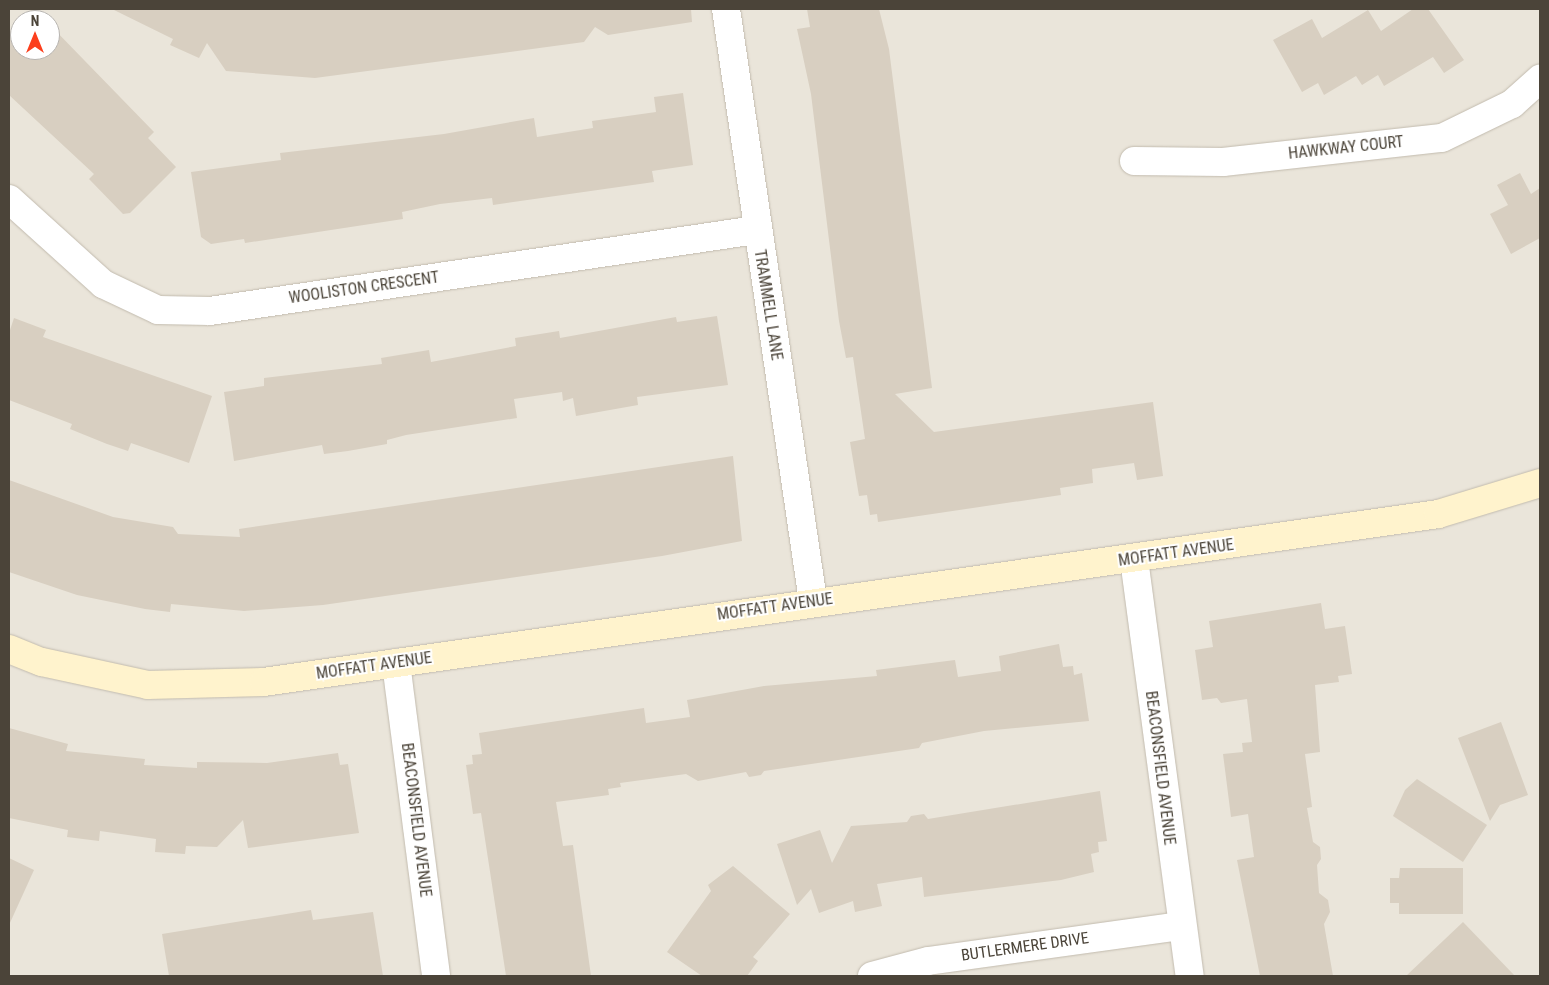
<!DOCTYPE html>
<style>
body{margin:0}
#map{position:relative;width:1549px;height:985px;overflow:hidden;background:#f6f3ec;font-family:"Roboto Condensed",sans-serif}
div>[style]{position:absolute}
.residential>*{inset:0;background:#eae5da}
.building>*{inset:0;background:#d8cfc1}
.roads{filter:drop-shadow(0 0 1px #c2bbae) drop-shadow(0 0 1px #c2bbae)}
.street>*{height:28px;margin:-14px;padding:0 14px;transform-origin:14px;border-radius:14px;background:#fff}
.secondary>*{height:28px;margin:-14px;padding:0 14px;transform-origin:14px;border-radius:14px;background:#fff3cd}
span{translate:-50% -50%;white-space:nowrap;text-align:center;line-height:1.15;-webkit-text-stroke:4px #fff;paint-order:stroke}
.street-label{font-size:16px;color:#4b4439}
.frame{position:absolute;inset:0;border:10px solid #4b4439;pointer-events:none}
.north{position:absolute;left:10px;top:10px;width:50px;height:50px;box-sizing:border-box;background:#fff;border:1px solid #b7b4b0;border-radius:50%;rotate:0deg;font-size:14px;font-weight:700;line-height:20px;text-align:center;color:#4b4439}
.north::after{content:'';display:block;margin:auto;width:18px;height:22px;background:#fc3f1d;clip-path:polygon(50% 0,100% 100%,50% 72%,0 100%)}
</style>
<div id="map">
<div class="residential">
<i style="clip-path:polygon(evenodd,9px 9px,1540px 9px,1540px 976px,9px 976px,9px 9px,20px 20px,50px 20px,50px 50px,20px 50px,20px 20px)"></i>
</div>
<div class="building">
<i style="clip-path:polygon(32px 9px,34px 9px,45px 20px,21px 20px)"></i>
<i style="clip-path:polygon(112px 9px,691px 9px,692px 22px,608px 35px,595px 27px,584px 42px,315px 78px,226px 71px,207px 43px,199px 58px,170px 45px,173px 39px)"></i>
<i style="clip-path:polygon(807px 9px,879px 9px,889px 49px,932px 388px,895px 394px,934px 432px,1153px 402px,1163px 476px,1137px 480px,1134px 463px,1092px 469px,1093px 483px,1060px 488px,1061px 495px,878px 522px,877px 514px,870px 515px,867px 495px,859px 496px,850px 442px,865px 439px,853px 357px,846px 358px,839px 321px,811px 94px,797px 29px,810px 27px)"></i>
<i style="clip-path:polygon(1413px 9px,1428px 9px,1464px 60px,1444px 73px,1433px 57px,1384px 86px,1378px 75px,1362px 85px,1356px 76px,1324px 95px,1318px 83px,1302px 92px,1273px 40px,1312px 19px,1322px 38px,1368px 10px,1381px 31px)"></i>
<i style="clip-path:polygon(20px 21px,20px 50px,50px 50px,50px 25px,154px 132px,148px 138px,176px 167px,130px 213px,123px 214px,89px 179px,94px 174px,9px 95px,9px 33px)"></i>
<i style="clip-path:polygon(683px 93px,693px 165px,652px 171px,654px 182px,493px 205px,492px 198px,440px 204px,402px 212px,403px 219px,245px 243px,244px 239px,211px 244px,201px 237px,191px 172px,281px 160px,280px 153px,444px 134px,534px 118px,537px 137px,593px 128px,592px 121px,656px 112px,654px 97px)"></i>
<i style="clip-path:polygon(1520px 173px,1531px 194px,1540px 188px,1540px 238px,1511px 254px,1490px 214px,1508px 205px,1497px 185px)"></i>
<i style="clip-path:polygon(717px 316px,728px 385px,637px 397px,638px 405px,576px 416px,573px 398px,563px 401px,562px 392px,514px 399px,517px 418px,406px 435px,387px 440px,387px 444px,348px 451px,324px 454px,322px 445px,234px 461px,224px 392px,264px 386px,264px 378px,382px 364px,381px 358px,429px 350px,431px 362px,516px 346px,515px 338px,559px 331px,560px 338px,676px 317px,677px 322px)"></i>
<i style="clip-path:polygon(14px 318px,46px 330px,43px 337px,212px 396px,189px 463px,131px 443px,128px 451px,107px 444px,70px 429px,72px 424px,9px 400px,9px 333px)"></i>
<i style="clip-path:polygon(733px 456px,742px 541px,662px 556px,323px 605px,244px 611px,171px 604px,170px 612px,145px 609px,77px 595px,9px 572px,9px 480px,113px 517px,173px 527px,178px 534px,240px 537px,239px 529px)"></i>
<i style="clip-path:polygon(1321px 603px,1325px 629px,1345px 626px,1352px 674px,1338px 676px,1339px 682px,1315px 685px,1320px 752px,1305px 754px,1312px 807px,1307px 808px,1313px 842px,1320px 847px,1321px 859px,1317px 865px,1319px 893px,1328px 900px,1330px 912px,1324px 924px,1333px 976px,1260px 976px,1237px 860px,1254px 857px,1248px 814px,1231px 817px,1223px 754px,1243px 752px,1242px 743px,1252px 742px,1247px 699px,1221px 703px,1217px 698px,1202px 700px,1195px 650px,1213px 647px,1209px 621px)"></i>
<i style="clip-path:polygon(1059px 644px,1063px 667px,1073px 666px,1074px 675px,1082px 673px,1089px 721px,984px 731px,922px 743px,919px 748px,764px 771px,761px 775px,749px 777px,746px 772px,698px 781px,686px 774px,620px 783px,621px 787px,608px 789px,609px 795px,556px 802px,563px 846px,573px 845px,591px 976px,506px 976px,481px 813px,473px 814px,466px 765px,473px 764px,472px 755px,482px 754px,479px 733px,644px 708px,646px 723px,690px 717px,687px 700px,764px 686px,877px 676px,876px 670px,955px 660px,958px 677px,1001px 671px,999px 656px)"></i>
<i style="clip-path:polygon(1501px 722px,1528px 795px,1500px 805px,1490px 821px,1458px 738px)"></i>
<i style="clip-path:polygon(9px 728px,68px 744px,66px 751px,145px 759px,144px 765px,197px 768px,197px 762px,267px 763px,338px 753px,340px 765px,348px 764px,359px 833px,248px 848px,243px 820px,217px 847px,186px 846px,185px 854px,155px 852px,156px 839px,100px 831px,99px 841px,67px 837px,68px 830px,9px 818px)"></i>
<i style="clip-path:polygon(1417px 779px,1487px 825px,1463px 862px,1393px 816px,1405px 790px)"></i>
<i style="clip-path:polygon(1100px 791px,1107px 841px,1098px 842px,1099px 852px,1091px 854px,1094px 872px,1061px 880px,924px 897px,922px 877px,877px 884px,882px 906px,855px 912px,853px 901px,819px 913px,811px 889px,797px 905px,777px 844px,820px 830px,832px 863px,851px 826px,907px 822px,911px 816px,924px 814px,928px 819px)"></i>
<i style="clip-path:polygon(9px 858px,34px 870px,9px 925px)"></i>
<i style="clip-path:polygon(733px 866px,790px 914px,753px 957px,758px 961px,747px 976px,702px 976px,667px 952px,711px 891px,708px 885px)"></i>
<i style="clip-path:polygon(1400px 868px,1463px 868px,1463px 914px,1399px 914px,1399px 903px,1390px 903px,1390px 878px,1399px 878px)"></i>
<i style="clip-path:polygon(311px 910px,313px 920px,373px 912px,383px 976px,169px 976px,162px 934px)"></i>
<i style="clip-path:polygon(1463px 922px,1515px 976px,1406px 976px)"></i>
</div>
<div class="roads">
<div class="street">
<i style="left:726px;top:9px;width:598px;rotate:81.64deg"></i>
<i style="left:1134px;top:161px;width:89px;rotate:0.6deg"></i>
<i style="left:1223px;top:162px;width:220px;rotate:-6.3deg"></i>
<i style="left:1442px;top:138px;width:78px;rotate:-25.9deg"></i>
<i style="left:1512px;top:104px;width:38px;rotate:-42deg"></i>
<i style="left:9px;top:199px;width:127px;rotate:42.1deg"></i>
<i style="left:103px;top:284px;width:61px;rotate:25.3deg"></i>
<i style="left:158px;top:310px;width:52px;rotate:1.1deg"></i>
<i style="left:210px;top:311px;width:552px;rotate:-8.44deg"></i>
<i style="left:1134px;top:559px;width:421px;rotate:82.4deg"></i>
<i style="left:396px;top:663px;width:316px;rotate:82.7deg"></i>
<i style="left:872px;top:976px;width:58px;rotate:-15deg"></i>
<i style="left:928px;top:961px;width:254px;rotate:-7.9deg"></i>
</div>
<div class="secondary">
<i style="left:9px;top:649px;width:35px;rotate:22deg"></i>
<i style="left:42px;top:662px;width:108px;rotate:12.2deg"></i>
<i style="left:148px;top:685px;width:116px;rotate:-1.5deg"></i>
<i style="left:264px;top:682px;width:1186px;rotate:-8.14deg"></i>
<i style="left:1438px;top:514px;width:107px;rotate:-16.9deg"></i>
</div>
</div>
<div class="street-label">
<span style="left:1346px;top:148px;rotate:-6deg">HAWKWAY COURT</span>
<span style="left:364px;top:288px;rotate:-8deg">WOOLISTON CRESCENT</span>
<span style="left:768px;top:305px;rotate:81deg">TRAMMELL LANE</span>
<span style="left:1176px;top:553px;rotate:-8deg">MOFFATT AVENUE</span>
<span style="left:775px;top:607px;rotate:-8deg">MOFFATT AVENUE</span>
<span style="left:374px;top:666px;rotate:-8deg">MOFFATT AVENUE</span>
<span style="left:1160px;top:768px;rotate:83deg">BEACONSFIELD AVENUE</span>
<span style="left:416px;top:820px;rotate:83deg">BEACONSFIELD AVENUE</span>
<span style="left:1025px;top:947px;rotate:-8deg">BUTLERMERE DRIVE</span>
</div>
<div class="frame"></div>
<div class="north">N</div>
</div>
